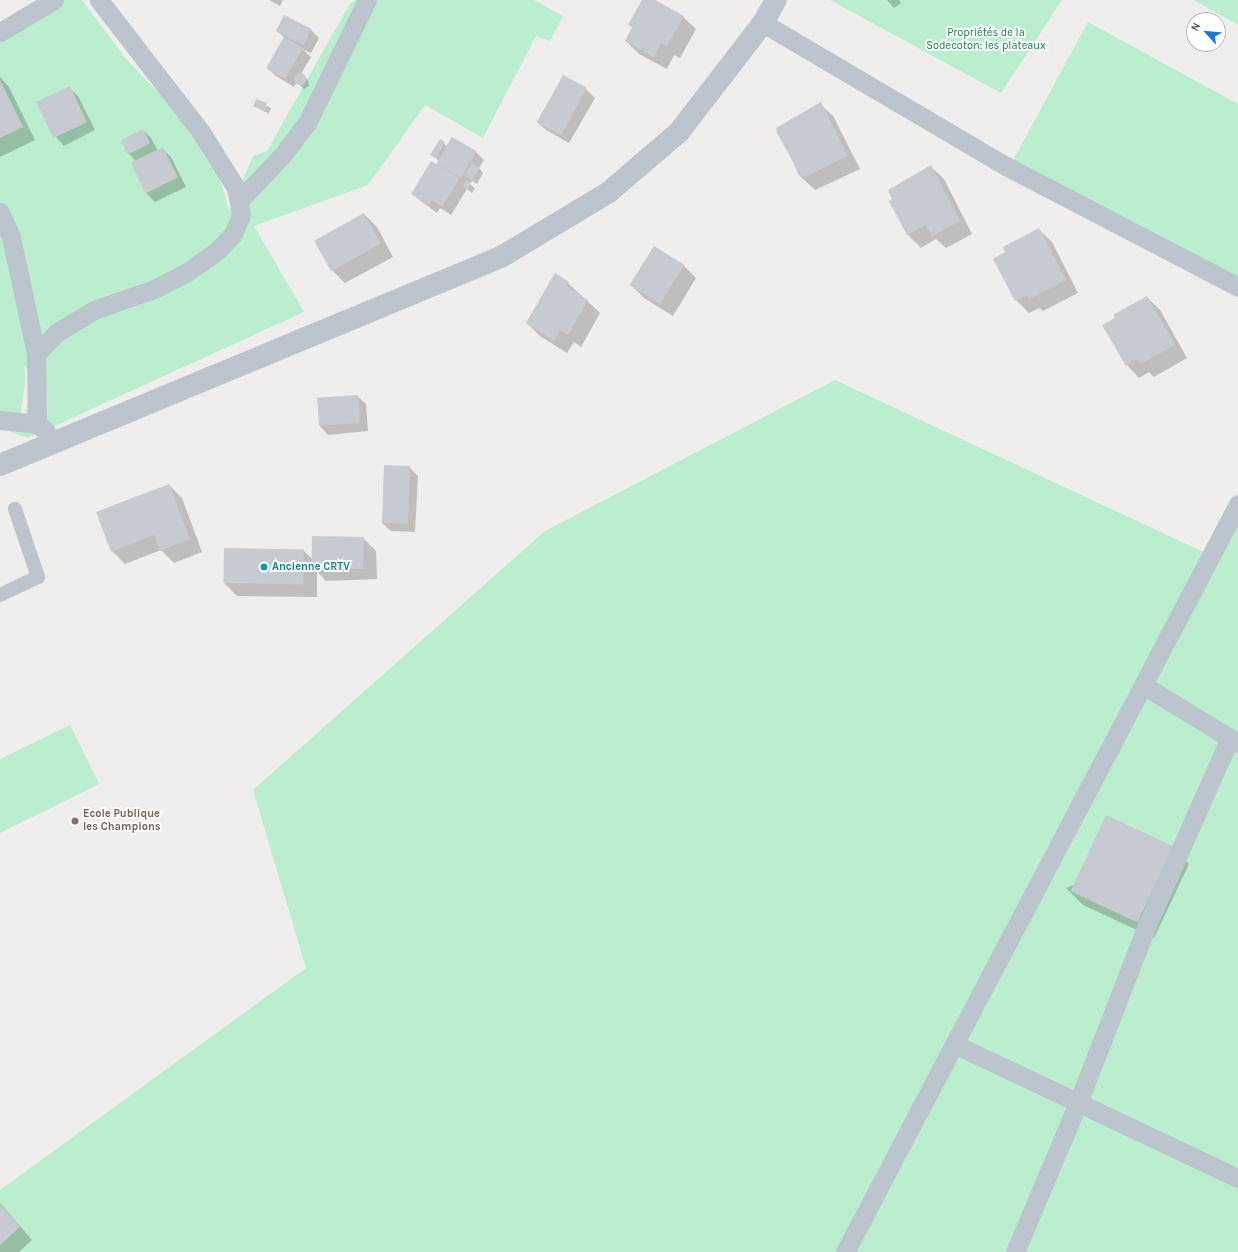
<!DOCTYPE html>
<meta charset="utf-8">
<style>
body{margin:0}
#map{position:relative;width:1238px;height:1252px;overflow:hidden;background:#f0eded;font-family:Karla,sans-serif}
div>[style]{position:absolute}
.green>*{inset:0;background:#bbeece}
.shadow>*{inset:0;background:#0003;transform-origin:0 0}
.building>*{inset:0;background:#c7cad0;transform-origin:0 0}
.round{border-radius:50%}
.pedestrian>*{height:14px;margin:-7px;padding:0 7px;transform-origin:7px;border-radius:7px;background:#bcc5cd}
.minor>*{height:19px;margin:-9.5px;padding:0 9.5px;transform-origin:9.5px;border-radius:9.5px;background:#bcc5cd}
.tertiary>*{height:22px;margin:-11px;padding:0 11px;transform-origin:11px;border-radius:11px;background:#bcc5cd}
.dots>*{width:11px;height:11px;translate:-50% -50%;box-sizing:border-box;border:2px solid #fff;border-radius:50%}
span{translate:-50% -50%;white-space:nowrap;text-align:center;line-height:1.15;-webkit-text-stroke:4px #fff;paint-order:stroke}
.park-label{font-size:11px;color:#177b47}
.culture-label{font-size:11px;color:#0d838f;font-weight:700}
.left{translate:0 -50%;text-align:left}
.education-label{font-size:11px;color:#785e54;font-weight:700}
.north{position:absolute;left:1186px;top:12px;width:40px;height:40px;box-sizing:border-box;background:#fff;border:1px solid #b5b9bd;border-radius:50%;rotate:297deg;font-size:11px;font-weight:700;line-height:16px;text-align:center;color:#46515b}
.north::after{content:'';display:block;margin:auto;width:14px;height:18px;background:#1a74dd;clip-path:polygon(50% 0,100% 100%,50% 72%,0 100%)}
</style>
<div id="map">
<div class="green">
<i style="clip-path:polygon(56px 0,82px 0,126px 59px,185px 120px,219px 176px,229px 210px,242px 219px,230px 209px,253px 156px,267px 151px,349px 5px,355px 0,534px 0,563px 16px,550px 41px,536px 36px,483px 138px,425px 105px,368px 185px,254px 226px,304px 312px,28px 438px,10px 432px,24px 419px,33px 378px,24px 365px,19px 333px,26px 378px,20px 418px,0 424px,0 32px)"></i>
<i style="clip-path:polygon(830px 0,1062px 0,1001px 93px)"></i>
<i style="clip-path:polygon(1194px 0,1238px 0,1238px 25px)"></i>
<i style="clip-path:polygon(1088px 22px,1238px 104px,1238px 285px,1012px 162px)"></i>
<i style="clip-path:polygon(835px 380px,1212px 556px,1238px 512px,1238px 1252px,0 1252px,0 1190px,306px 968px,253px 790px,545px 531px)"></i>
<i style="clip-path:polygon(70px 725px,99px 784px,0 833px,0 759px)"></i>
</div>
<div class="shadow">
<i style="clip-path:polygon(269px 0,283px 0,280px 6px)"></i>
<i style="clip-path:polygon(643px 0,652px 0,683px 17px,696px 29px,680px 58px,674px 55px,667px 69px,639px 54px,626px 41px,633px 28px,630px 25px)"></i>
<i style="clip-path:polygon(887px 0,899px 0,901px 3px,894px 8px)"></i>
<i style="clip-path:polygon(311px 30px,319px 38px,311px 53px,302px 49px,311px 57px,301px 74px,308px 80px,309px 86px,304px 89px,297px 82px,294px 87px,276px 76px,267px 68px,285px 38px,277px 31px)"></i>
<i style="clip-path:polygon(563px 76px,586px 89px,595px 98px,569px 143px,546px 130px,537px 122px)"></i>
<i style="clip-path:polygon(0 77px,9px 87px,35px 140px,0 157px)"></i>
<i style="clip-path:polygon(69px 88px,78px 96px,95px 130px,64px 146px,56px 137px)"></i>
<i style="left:257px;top:101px;width:16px;height:6px;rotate:27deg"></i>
<i style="clip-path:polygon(820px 104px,833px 116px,860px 169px,815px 190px,799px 175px,778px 129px)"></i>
<i style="clip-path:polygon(143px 130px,151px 138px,158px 151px,163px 149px,171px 157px,186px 187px,155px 202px,147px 194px,137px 162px,128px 153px)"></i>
<i style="clip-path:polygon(452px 138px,476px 152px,484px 160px,479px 168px,483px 173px,477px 184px,472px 181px,470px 184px,475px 188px,472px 193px,467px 189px,451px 215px,440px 208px,437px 213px,412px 194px,439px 161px,432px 155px,440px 140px,447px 146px)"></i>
<i style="clip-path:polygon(931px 167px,944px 179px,972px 234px,946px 248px,936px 239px,921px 248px,908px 235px,890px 201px)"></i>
<i style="clip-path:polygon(364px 214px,377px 227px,393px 257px,345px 283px,332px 270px)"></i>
<i style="clip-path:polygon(1039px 230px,1052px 242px,1078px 293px,1043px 311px,1039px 308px,1029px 313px,1016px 300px)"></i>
<i style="clip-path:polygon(654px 248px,684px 266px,696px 278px,673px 316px,644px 298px,631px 285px)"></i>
<i style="clip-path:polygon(568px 283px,600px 313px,581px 347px,574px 342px,567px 353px,540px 336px,527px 323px)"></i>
<i style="clip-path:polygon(1147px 297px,1160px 310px,1187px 358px,1154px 377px,1149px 372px,1139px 378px,1127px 365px,1116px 318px)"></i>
<i style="clip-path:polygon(357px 396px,366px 404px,368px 431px,328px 435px,320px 426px)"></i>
<i style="clip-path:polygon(409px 467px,418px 476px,415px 532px,391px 531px,382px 523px)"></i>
<i style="clip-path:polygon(169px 485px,182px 498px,202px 552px,174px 563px,161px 550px,125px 564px,112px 551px)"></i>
<i style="clip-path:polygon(363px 538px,376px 551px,377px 579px,326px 581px,317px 571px,317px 597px,237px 596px,224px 583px,304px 551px,313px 560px)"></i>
<i style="clip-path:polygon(1172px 847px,1189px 864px,1154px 938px,1083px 905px,1066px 888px)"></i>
<i style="clip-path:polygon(0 1203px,32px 1240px,19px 1252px,0 1252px)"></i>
</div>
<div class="building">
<i style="clip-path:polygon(642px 0,655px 0,684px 16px,667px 46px,661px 43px,654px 57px,625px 41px,632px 27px,628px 25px)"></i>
<i style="left:284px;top:15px;width:31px;height:18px;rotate:27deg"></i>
<i style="left:284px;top:37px;width:22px;height:36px;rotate:30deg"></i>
<i class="round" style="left:294px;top:73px;width:12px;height:12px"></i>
<i style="left:563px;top:75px;width:27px;height:54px;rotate:28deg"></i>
<i style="clip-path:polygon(0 80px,23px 127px,0 138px)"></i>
<i style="left:70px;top:86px;width:40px;height:37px;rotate:65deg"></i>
<i style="left:256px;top:99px;width:12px;height:8px;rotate:20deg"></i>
<i style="clip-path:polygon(821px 102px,848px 156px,802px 178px,777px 133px,776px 128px)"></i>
<i style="left:143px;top:129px;width:16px;height:25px;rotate:63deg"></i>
<i style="left:452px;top:137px;width:28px;height:31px;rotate:30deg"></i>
<i style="clip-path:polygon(440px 139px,445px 142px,436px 158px,430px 155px)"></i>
<i style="left:163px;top:147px;width:34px;height:36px;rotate:64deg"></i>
<i style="clip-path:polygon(431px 161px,460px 178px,442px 207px,432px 200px,429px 205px,411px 194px)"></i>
<i style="left:472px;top:163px;width:9px;height:15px;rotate:32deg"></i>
<i style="clip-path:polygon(931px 165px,960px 221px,932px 236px,926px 225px,907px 235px,889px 201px,892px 199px,888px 190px)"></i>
<i style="clip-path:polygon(466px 180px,471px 184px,468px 190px,463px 186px)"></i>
<i style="left:364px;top:213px;width:35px;height:57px;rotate:61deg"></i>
<i style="clip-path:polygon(1039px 228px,1066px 280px,1029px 299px,1027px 295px,1015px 301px,993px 259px,1005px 252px,1003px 247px)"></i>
<i style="left:654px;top:246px;width:36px;height:46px;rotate:32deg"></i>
<i style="clip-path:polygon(555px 273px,569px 282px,566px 286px,588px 300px,568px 335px,560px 330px,554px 341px,526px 323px)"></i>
<i style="clip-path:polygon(1147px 296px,1175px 345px,1140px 364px,1137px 359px,1126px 366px,1102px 325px,1115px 318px,1113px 315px)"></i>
<i style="left:358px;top:395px;width:28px;height:41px;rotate:86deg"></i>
<i style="left:384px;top:465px;width:26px;height:58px;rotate:2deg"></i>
<i style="clip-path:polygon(169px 484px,190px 539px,160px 551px,154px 535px,111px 552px,96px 512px)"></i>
<i style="left:312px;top:536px;width:52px;height:32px;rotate:1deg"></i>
<i style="left:224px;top:548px;width:80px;height:35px;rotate:1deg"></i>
<i style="left:1106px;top:815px;width:74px;height:84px;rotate:25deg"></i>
<i style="clip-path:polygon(0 1204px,20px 1227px,0 1245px)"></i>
</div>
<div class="pedestrian">
<i style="left:0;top:595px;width:42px;rotate:-25.3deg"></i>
<i style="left:38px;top:577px;width:72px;rotate:-108.7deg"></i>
</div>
<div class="minor">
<i style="left:763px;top:23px;width:282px;rotate:30.5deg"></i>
<i style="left:1006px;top:166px;width:262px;rotate:27.5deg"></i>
<i style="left:0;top:32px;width:63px;rotate:-30.7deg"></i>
<i style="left:239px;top:201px;width:66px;rotate:-46.8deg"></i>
<i style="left:284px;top:153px;width:38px;rotate:-53deg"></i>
<i style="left:307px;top:123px;width:137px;rotate:-64deg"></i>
<i style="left:0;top:212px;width:27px;rotate:66deg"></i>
<i style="left:11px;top:237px;width:120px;rotate:77.9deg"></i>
<i style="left:0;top:420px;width:37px;rotate:6deg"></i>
<i style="left:37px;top:424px;width:11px;rotate:38deg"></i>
<i style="left:37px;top:424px;width:70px;rotate:-90.8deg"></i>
<i style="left:36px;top:354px;width:29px;rotate:-46deg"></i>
<i style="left:56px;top:333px;width:44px;rotate:-31.2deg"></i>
<i style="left:94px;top:310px;width:64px;rotate:-19.3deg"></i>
<i style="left:154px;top:289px;width:37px;rotate:-27deg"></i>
<i style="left:187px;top:272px;width:38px;rotate:-35deg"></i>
<i style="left:218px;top:250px;width:22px;rotate:-47deg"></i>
<i style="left:233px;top:234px;width:21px;rotate:-67deg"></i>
<i style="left:241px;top:215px;width:27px;rotate:-100deg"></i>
<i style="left:236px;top:188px;width:66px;rotate:-122deg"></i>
<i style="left:201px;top:132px;width:167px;rotate:-127.7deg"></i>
<i style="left:1143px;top:685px;width:111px;rotate:31.4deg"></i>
<i style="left:954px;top:1044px;width:314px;rotate:25.3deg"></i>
<i style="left:845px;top:1252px;width:845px;rotate:-62.28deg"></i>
<i style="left:1015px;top:1252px;width:162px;rotate:-67.1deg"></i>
<i style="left:1078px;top:1103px;width:191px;rotate:-68.8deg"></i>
<i style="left:1147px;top:925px;width:205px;rotate:-66.1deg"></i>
</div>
<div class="tertiary">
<i style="left:0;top:465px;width:542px;rotate:-22.55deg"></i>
<i style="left:501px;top:257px;width:126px;rotate:-31deg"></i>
<i style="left:609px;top:192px;width:92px;rotate:-40.6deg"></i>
<i style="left:679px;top:132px;width:138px;rotate:-52.4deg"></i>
<i style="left:763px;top:23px;width:26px;rotate:-61deg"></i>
</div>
<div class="dots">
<i style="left:264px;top:567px;background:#0f9aa8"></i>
<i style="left:75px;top:821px;background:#8d6e63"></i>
</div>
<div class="park-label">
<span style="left:986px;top:40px">Propriétés de la<br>Sodecoton: les plateaux</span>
</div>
<div class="culture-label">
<span class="left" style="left:272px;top:567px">Ancienne CRTV</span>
</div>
<div class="education-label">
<span class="left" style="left:83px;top:821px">Ecole Publique<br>les Champions</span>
</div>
<div class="north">N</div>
</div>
